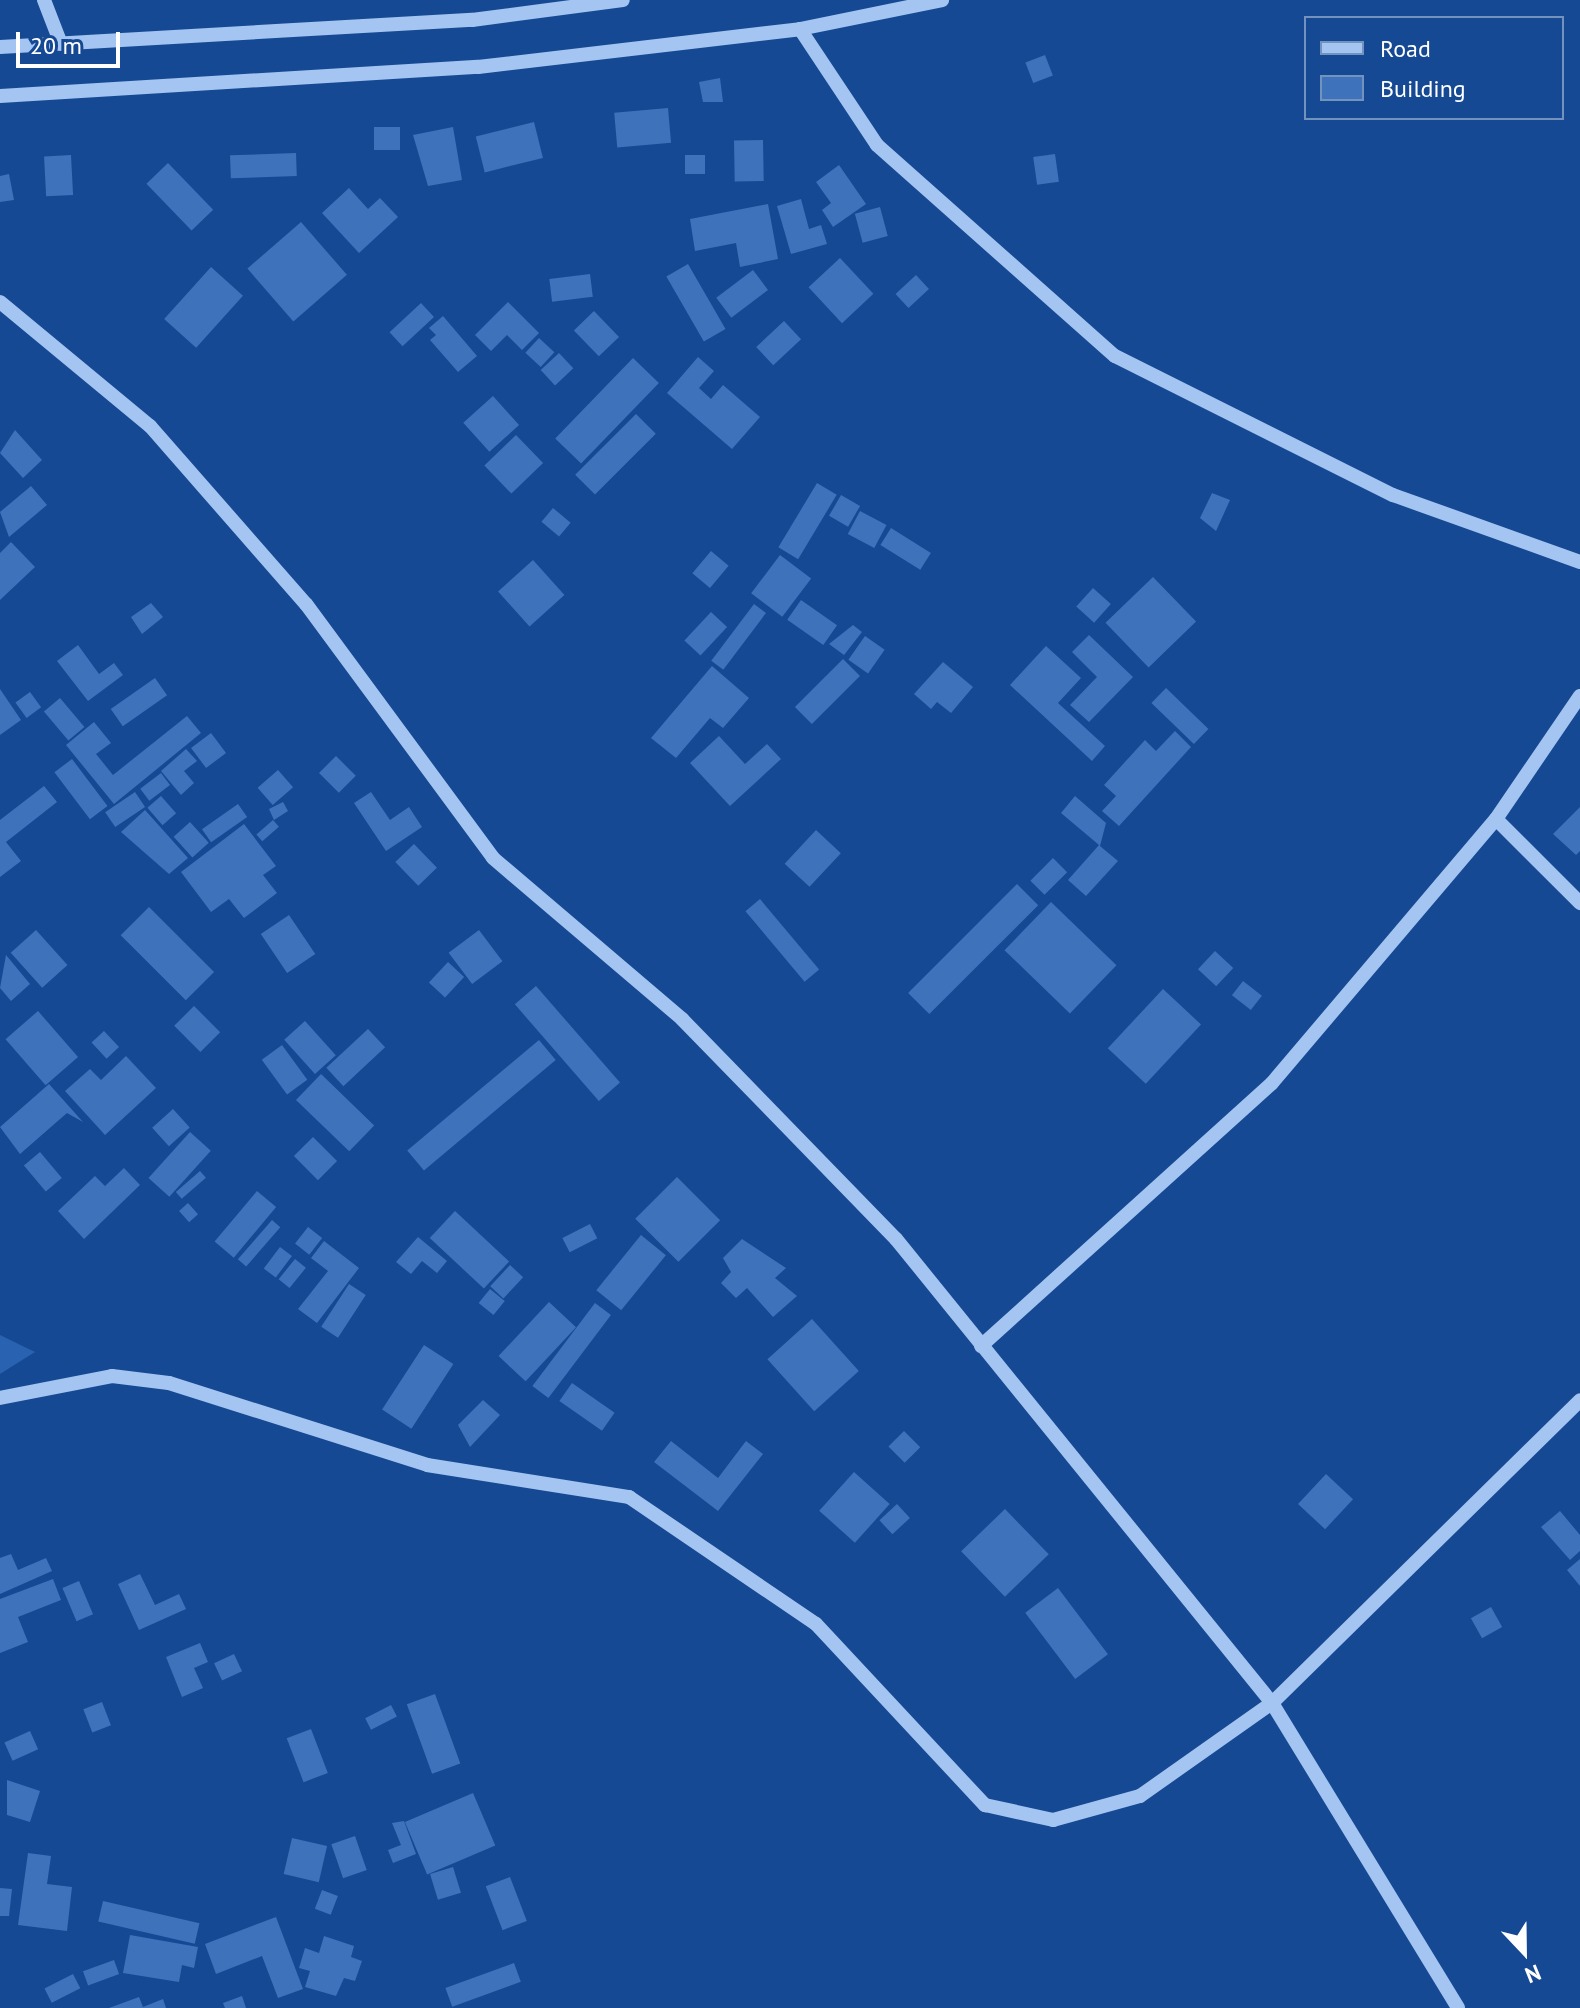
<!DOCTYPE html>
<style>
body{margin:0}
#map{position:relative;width:1580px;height:2008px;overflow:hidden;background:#164993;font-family:"PT Sans",sans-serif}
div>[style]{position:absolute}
.green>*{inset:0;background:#2862b1}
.building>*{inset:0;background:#3e72ba;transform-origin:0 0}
.minor>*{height:14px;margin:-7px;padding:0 7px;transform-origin:7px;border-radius:7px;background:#a4c5f1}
span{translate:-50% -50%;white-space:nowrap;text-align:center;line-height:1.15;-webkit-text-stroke:6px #164993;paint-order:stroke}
.legend{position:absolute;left:1304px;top:16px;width:260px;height:104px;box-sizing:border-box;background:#164993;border:2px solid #7392be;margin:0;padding:10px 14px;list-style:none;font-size:24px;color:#fff}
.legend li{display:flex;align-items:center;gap:16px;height:40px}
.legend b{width:40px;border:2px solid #7392be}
.north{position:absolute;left:1484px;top:1912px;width:80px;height:80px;-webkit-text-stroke:6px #164993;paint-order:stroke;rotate:158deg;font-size:22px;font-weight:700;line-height:32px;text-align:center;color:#fff}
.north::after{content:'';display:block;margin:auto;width:28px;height:36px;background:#fff;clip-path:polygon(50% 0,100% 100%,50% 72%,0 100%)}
.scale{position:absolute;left:16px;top:32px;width:104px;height:36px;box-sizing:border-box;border:4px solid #fff;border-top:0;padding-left:10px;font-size:24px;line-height:28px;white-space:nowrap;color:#fff;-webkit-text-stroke:6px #164993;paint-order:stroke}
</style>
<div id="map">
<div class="green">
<i style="clip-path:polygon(0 1335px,35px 1352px,0 1374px)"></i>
</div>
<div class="building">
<i style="left:1045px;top:55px;width:22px;height:21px;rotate:69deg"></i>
<i style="clip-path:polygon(720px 78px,723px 102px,703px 102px,699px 82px)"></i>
<i style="left:668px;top:108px;width:35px;height:54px;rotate:85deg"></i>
<i style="left:534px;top:122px;width:37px;height:60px;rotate:76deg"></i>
<i style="left:400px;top:127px;width:23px;height:26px;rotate:90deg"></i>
<i style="clip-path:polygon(453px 127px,462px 180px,428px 186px,413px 135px)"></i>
<i style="left:763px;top:140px;width:41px;height:29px;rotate:89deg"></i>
<i style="left:296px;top:153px;width:23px;height:66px;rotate:88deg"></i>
<i style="left:1055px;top:154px;width:28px;height:22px;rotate:82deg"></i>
<i style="left:71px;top:155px;width:40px;height:27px;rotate:87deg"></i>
<i style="left:685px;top:155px;width:20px;height:19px"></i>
<i style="left:168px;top:163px;width:65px;height:30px;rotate:46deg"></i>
<i style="clip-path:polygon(839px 165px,866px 204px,833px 227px,822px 210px,831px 203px,816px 182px)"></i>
<i style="clip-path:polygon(9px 174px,14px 200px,0 202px,0 176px)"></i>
<i style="clip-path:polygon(349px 188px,368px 209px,380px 198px,398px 217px,359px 253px,322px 213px)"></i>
<i style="clip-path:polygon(801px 199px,809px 229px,821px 225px,827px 244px,791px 254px,777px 206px)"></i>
<i style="clip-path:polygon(768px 204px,778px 259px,740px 267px,736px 243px,695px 251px,690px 219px)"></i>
<i style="left:880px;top:207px;width:30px;height:26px;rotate:75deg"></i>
<i style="left:301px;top:222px;width:70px;height:71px;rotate:49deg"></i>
<i style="left:840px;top:258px;width:49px;height:43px;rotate:47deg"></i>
<i style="left:688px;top:264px;width:75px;height:25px;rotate:60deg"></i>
<i style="left:211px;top:267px;width:43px;height:70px;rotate:42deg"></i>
<i style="left:753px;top:270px;width:25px;height:46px;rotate:53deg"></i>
<i style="left:590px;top:274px;width:23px;height:41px;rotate:83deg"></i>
<i style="left:916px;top:275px;width:19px;height:28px;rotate:47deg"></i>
<i style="clip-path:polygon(508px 302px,539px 333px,522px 350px,507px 335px,491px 351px,475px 335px)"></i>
<i style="left:421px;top:303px;width:19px;height:43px;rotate:47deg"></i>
<i style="left:594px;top:311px;width:36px;height:28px;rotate:46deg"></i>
<i style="clip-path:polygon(443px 316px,477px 356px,458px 372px,430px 340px,436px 335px,429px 328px)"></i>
<i style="left:784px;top:321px;width:25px;height:38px;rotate:47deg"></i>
<i style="left:539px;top:338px;width:21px;height:20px;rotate:43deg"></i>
<i style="left:559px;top:353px;width:21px;height:25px;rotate:47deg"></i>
<i style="clip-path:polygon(698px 357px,714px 371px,699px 388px,711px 399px,723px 385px,760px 417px,732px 449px,667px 393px)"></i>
<i style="left:633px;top:358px;width:36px;height:112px;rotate:44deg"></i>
<i style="left:493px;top:396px;width:39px;height:40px;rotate:48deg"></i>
<i style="left:636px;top:414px;width:28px;height:86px;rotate:45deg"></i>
<i style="clip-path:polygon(15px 430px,42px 460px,23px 478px,0 453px)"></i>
<i style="left:516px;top:435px;width:39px;height:44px;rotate:46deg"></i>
<i style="left:817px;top:483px;width:23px;height:75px;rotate:31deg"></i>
<i style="clip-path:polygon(31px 486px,47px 505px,9px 537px,0 512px)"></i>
<i style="clip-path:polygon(1212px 493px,1230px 500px,1216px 531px,1200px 518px)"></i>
<i style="left:841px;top:495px;width:22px;height:24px;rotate:30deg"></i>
<i style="left:553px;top:508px;width:23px;height:18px;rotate:40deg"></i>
<i style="left:860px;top:511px;width:30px;height:26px;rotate:28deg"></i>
<i style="left:891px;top:528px;width:47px;height:20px;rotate:32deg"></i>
<i style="clip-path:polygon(11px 542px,35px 567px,0 600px,0 553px)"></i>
<i style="left:711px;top:551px;width:23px;height:29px;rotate:40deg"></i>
<i style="left:780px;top:555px;width:39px;height:48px;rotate:37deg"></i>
<i style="left:533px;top:560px;width:47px;height:47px;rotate:48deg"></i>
<i style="left:1153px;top:577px;width:62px;height:66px;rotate:46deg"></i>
<i style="left:1093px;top:588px;width:24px;height:25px;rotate:42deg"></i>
<i style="left:801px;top:600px;width:44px;height:24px;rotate:35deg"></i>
<i style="clip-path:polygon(151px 603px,163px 617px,142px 634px,131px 617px)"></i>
<i style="left:754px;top:604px;width:15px;height:71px;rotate:37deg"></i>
<i style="left:711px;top:612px;width:22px;height:39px;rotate:43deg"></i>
<i style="clip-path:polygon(853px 625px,862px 632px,844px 655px,829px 644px)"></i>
<i style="clip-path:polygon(1089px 635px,1133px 677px,1089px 722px,1070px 705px,1097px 677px,1072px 652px)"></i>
<i style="left:865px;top:636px;width:24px;height:29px;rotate:35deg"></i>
<i style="clip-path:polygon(78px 645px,99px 674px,114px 663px,123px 675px,88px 701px,57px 661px)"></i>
<i style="clip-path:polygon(1046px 646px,1081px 678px,1058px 703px,1105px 746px,1092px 761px,1010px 685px)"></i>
<i style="left:843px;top:659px;width:24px;height:68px;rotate:45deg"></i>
<i style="clip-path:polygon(943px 662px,973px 687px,951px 713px,937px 702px,931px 709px,914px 694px)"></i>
<i style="clip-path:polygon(712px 666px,749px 698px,723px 728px,710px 718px,676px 758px,651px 738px)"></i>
<i style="left:155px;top:678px;width:21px;height:54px;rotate:55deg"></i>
<i style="left:1166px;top:688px;width:59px;height:21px;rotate:44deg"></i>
<i style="clip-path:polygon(0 689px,21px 720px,0 735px)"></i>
<i style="left:30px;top:692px;width:19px;height:18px;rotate:54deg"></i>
<i style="left:60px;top:698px;width:38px;height:21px;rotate:50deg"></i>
<i style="clip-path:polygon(187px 716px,201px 733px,114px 804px,66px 745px,94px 722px,111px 743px,96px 754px,113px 775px)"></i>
<i style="clip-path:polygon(1175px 731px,1191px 747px,1119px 826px,1102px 811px,1116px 796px,1104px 785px,1145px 740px,1156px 751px)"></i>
<i style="left:211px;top:733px;width:25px;height:25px;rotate:53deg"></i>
<i style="clip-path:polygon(719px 736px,745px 764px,767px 744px,781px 759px,730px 806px,690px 763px)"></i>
<i style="clip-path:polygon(186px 749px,197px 761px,184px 771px,194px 783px,181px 795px,161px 771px)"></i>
<i style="left:336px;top:756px;width:28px;height:24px;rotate:45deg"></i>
<i style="left:72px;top:759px;width:59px;height:22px;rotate:53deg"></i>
<i style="left:278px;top:770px;width:23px;height:27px;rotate:49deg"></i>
<i style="left:161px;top:773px;width:15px;height:26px;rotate:53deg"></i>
<i style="clip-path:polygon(44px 786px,57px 802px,6px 842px,21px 861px,0 877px,0 820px)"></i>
<i style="left:135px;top:792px;width:18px;height:36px;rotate:56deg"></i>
<i style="clip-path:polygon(371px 792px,390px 820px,409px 807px,422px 827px,386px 851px,354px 803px)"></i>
<i style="left:161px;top:796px;width:23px;height:18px;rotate:49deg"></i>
<i style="clip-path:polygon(1075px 796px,1106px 823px,1100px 846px,1118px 861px,1086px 896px,1068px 880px,1099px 845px,1061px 813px)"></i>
<i style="clip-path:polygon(283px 802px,288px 811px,274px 820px,269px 809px)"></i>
<i style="left:238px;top:804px;width:16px;height:44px;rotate:55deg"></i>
<i style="clip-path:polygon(1580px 807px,1580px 851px,1576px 855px,1553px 834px)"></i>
<i style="clip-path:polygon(145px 810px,188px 858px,169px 874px,121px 832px)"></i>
<i style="left:273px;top:820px;width:9px;height:22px;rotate:49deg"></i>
<i style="left:190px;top:822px;width:28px;height:22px;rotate:48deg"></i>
<i style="clip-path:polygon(244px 824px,276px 866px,263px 875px,277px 893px,244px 918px,229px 899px,211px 912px,181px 872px)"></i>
<i style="left:816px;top:830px;width:34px;height:46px;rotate:43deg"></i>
<i style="left:414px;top:844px;width:33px;height:26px;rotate:46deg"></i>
<i style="left:1053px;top:858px;width:20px;height:32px;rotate:45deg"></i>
<i style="left:1017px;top:884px;width:30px;height:154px;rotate:45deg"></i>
<i style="left:760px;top:899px;width:92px;height:19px;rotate:50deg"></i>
<i style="left:1051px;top:902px;width:91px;height:67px;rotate:44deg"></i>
<i style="left:149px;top:907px;width:92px;height:40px;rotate:45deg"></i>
<i style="left:289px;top:915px;width:47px;height:34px;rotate:56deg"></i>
<i style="left:36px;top:930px;width:47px;height:34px;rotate:48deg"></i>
<i style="left:479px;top:930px;width:39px;height:38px;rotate:53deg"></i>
<i style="left:1215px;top:951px;width:25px;height:25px;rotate:43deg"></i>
<i style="clip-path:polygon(6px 955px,30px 984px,11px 1001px,0 988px)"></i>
<i style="left:448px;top:962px;width:22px;height:28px;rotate:43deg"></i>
<i style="left:1243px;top:981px;width:24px;height:18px;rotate:38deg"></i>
<i style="left:536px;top:986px;width:128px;height:28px;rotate:49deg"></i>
<i style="left:1163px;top:989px;width:52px;height:81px;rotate:43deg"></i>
<i style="left:194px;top:1006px;width:37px;height:28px;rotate:45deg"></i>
<i style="left:38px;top:1011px;width:61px;height:43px;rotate:49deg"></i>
<i style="left:305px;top:1021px;width:46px;height:28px;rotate:48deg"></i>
<i style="left:368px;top:1029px;width:25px;height:57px;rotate:47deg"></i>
<i style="left:104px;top:1031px;width:22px;height:17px;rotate:47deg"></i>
<i style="left:539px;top:1040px;width:26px;height:172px;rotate:50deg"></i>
<i style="left:282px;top:1045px;width:43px;height:25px;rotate:54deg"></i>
<i style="clip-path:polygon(126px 1056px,156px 1088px,105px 1135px,65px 1091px,90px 1069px,101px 1080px)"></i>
<i style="left:321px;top:1074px;width:74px;height:36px;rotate:44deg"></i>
<i style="clip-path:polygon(49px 1084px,83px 1122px,67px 1113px,20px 1154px,0 1127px)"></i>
<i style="left:173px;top:1109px;width:25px;height:28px;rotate:48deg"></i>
<i style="left:190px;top:1132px;width:28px;height:62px;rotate:42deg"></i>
<i style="left:313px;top:1137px;width:34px;height:27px;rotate:45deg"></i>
<i style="left:40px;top:1152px;width:34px;height:21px;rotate:50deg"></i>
<i style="clip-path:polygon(124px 1168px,140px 1185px,84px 1239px,58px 1211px,95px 1176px,105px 1186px)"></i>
<i style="left:200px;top:1171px;width:9px;height:32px;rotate:49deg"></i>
<i style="left:677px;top:1177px;width:61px;height:59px;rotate:45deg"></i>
<i style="left:257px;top:1191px;width:25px;height:66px;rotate:40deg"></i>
<i style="left:188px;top:1203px;width:15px;height:12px;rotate:48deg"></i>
<i style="left:455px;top:1211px;width:74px;height:37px;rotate:43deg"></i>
<i style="left:272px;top:1220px;width:11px;height:52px;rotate:41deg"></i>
<i style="left:590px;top:1224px;width:16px;height:31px;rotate:63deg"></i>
<i style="left:308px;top:1227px;width:18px;height:21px;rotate:38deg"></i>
<i style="left:641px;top:1235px;width:32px;height:71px;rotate:39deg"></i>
<i style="clip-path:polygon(418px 1237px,447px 1261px,437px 1273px,422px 1261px,411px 1274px,396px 1262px)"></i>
<i style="clip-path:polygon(742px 1239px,786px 1268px,775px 1278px,797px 1296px,773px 1317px,747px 1288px,736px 1298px,721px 1283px,731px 1272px,723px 1258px)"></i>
<i style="clip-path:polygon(324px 1241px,359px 1268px,317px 1323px,298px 1309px,328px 1271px,311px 1258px)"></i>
<i style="left:280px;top:1247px;width:15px;height:27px;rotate:37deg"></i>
<i style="left:295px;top:1259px;width:14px;height:26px;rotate:39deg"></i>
<i style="left:510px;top:1265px;width:18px;height:29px;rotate:43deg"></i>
<i style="left:349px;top:1284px;width:20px;height:51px;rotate:33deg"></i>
<i style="left:490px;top:1289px;width:19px;height:18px;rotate:39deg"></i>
<i style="left:549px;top:1302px;width:37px;height:74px;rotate:43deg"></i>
<i style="left:595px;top:1303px;width:20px;height:104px;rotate:37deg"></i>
<i style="left:812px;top:1319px;width:70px;height:60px;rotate:48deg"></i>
<i style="left:424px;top:1345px;width:35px;height:77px;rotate:33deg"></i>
<i style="left:572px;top:1383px;width:52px;height:22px;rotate:35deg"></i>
<i style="clip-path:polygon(483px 1400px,500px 1415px,470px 1447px,458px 1425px)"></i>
<i style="left:904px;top:1431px;width:23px;height:22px;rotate:45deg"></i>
<i style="clip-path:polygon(671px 1441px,718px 1478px,746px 1441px,763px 1454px,718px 1511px,654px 1462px)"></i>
<i style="left:854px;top:1472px;width:48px;height:52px;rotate:42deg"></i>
<i style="left:1326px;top:1474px;width:37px;height:41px;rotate:43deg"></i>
<i style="left:897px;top:1504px;width:19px;height:24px;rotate:47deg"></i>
<i style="left:1005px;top:1509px;width:63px;height:61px;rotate:46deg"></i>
<i style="clip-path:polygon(1560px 1511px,1580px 1535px,1580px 1551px,1570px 1560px,1541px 1527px)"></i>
<i style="clip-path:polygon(11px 1554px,18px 1570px,46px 1558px,52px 1571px,0 1594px,0 1558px)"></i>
<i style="clip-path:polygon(1580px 1559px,1580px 1586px,1567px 1570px)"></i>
<i style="clip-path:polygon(140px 1574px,155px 1605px,179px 1594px,186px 1609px,139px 1630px,118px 1584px)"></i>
<i style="clip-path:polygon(53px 1579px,61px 1600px,18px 1617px,28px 1642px,0 1653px,0 1599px)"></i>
<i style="left:79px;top:1581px;width:36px;height:18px;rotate:67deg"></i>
<i style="left:1058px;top:1588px;width:83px;height:41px;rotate:53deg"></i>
<i style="left:1491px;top:1607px;width:23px;height:23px;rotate:61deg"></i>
<i style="clip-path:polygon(200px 1643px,208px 1662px,194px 1668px,203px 1688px,182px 1697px,166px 1657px)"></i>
<i style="left:234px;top:1654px;width:19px;height:22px;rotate:65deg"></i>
<i style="left:435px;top:1694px;width:74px;height:30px;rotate:70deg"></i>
<i style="left:102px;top:1702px;width:25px;height:20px;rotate:69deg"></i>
<i style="left:391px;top:1705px;width:13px;height:29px;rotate:63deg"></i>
<i style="left:311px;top:1729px;width:47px;height:26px;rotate:69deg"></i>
<i style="left:30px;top:1731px;width:20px;height:28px;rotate:66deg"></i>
<i style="clip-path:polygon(7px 1780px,40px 1791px,30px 1822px,7px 1815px)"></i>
<i style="left:473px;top:1793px;width:57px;height:74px;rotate:67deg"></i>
<i style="clip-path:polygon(404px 1821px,416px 1854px,393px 1863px,388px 1850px,401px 1845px,392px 1823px)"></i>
<i style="left:355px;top:1836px;width:36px;height:25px;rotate:71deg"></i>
<i style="left:292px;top:1838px;width:36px;height:37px;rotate:13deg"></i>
<i style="clip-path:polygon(28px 1853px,51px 1856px,47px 1884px,72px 1887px,67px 1931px,18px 1925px)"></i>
<i style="left:453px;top:1867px;width:27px;height:24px;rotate:73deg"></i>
<i style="left:510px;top:1877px;width:47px;height:26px;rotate:69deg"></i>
<i style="clip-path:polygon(0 1888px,12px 1889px,9px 1916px,0 1916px)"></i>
<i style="left:322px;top:1890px;width:17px;height:20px;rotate:21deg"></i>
<i style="left:103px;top:1901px;width:99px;height:21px;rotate:13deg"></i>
<i style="clip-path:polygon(276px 1917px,303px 1989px,278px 1998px,262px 1956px,216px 1974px,205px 1944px)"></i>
<i style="clip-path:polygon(130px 1935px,198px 1947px,194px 1968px,182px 1965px,179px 1982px,123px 1973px)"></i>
<i style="clip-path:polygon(324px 1936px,354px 1946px,351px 1957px,362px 1961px,355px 1981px,344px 1978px,336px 1996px,305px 1987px,310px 1971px,299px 1968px,305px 1948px,319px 1953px)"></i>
<i style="left:114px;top:1960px;width:15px;height:33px;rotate:70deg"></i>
<i style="left:514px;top:1963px;width:20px;height:73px;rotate:70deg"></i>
<i style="left:73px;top:1974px;width:16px;height:32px;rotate:63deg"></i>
<i style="clip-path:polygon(242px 1996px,246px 2008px,225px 2008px,223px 2003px)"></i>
<i style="clip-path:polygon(139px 1997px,143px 2007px,163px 1999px,166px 2008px,109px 2008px)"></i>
</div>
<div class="minor">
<i style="left:44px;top:0;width:47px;rotate:68.9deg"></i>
<i style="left:800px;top:29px;width:139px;rotate:56.4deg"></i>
<i style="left:877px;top:145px;width:318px;rotate:41.6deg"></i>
<i style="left:1115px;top:356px;width:311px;rotate:26.6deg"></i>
<i style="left:1393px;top:495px;width:199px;rotate:19.7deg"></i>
<i style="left:0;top:47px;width:473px;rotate:-3.3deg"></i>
<i style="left:472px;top:20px;width:152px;rotate:-7.5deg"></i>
<i style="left:0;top:96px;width:479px;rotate:-3.5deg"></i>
<i style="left:478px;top:67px;width:324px;rotate:-6.7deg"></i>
<i style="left:800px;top:29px;width:145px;rotate:-11.5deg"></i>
<i style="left:0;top:302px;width:195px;rotate:39.6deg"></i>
<i style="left:150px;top:426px;width:237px;rotate:48.8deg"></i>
<i style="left:306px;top:604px;width:315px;rotate:53.6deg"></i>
<i style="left:493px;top:858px;width:248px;rotate:40.4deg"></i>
<i style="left:682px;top:1019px;width:307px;rotate:45.8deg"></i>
<i style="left:896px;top:1239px;width:597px;rotate:50.98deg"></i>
<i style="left:1272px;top:1703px;width:357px;rotate:58.6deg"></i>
<i style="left:1496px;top:819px;width:119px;rotate:45deg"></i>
<i style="left:981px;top:1346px;width:392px;rotate:-42.1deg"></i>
<i style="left:1272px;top:1083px;width:346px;rotate:-49.7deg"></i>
<i style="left:1496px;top:819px;width:149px;rotate:-55.7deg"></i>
<i style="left:0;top:1398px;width:114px;rotate:-11.1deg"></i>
<i style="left:112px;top:1376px;width:57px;rotate:7deg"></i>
<i style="left:169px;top:1383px;width:271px;rotate:17.6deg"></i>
<i style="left:427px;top:1465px;width:205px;rotate:9deg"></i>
<i style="left:629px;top:1497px;width:226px;rotate:34.2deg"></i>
<i style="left:816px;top:1624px;width:248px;rotate:47deg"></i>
<i style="left:985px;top:1805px;width:70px;rotate:12.4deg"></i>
<i style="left:1053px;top:1820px;width:90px;rotate:-15.4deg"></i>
<i style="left:1140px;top:1796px;width:161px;rotate:-35.2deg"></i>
<i style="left:1272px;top:1703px;width:432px;rotate:-44.5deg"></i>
</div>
<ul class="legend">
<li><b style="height:10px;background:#a4c5f1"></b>Road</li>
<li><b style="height:22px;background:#3e72ba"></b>Building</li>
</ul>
<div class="north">N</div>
<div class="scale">20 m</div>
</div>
